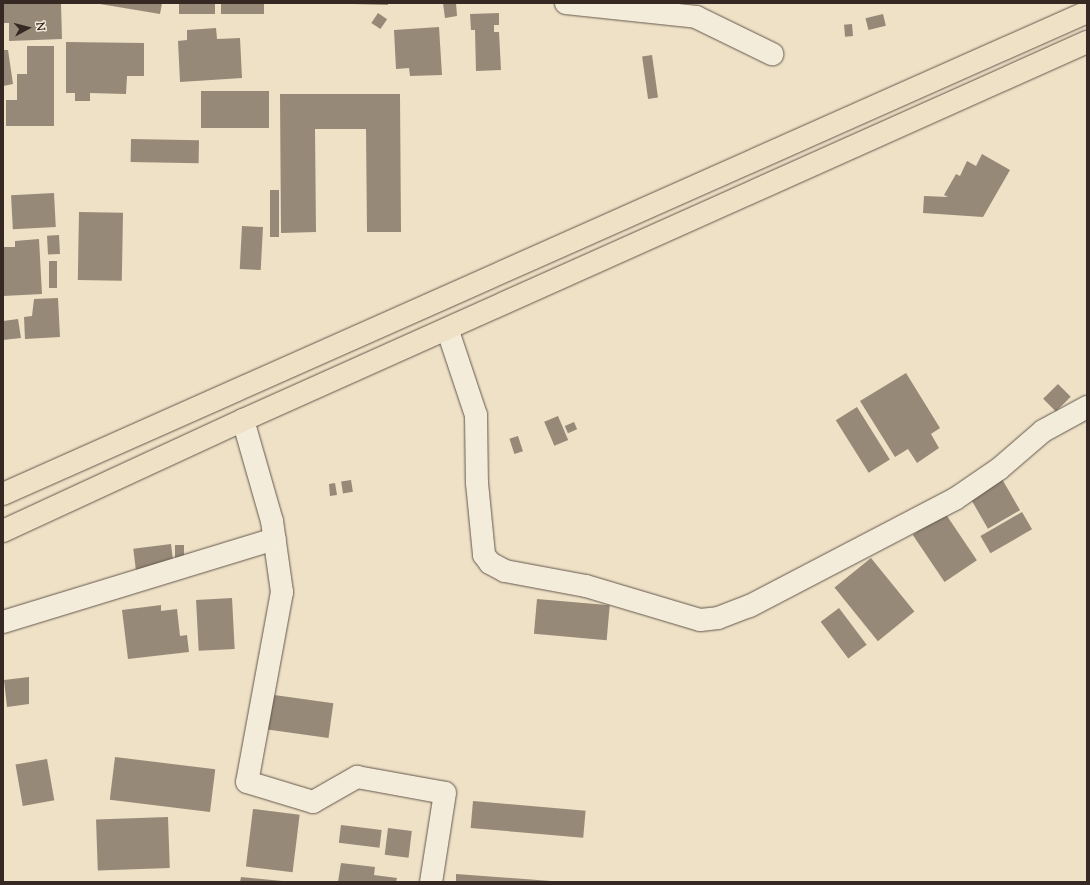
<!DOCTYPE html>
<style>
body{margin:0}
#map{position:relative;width:1090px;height:885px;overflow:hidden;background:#eee1c6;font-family:"Sorts Mill Goudy",serif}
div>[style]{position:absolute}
.building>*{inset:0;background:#968978;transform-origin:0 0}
.roads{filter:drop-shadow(0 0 1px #64574c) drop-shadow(0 0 1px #64574c)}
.street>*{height:22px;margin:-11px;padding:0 11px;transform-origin:11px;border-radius:11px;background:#f4ecda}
.primary>*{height:22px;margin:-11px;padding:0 11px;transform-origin:11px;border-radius:11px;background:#eee1c6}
span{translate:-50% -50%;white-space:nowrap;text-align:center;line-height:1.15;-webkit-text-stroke:3.5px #f4ecda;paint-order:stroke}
.frame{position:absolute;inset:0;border:4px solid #362924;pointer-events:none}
.north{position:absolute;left:8px;top:8px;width:40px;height:40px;-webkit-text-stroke:3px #f4ecda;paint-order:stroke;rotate:83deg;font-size:11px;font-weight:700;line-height:16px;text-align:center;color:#362924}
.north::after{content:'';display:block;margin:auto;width:14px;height:18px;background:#362924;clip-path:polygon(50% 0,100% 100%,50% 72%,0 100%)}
</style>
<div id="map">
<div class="building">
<i style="clip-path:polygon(3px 3px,61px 3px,62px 39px,9px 41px,9px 23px,3px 23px)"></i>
<i style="clip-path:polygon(94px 3px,162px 3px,160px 14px)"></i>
<i style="left:179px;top:3px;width:36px;height:11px"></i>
<i style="left:221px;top:3px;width:43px;height:11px"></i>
<i style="clip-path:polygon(353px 3px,388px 3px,388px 5px,353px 4px)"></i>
<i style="clip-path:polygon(443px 3px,456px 3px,457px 16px,445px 18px)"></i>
<i style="left:378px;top:13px;width:11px;height:12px;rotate:34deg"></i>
<i style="clip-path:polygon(499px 13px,499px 25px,494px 25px,494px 32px,499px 32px,501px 70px,476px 71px,475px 30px,471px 30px,470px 14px)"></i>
<i style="left:883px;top:14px;width:12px;height:18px;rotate:76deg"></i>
<i style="left:852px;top:24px;width:12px;height:8px;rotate:85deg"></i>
<i style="clip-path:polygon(439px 27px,442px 75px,410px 76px,409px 68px,396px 69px,394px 30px)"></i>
<i style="clip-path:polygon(216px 28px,217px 39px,240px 38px,242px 78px,180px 82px,178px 41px,187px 40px,187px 30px)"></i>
<i style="clip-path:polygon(66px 42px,144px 43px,144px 76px,127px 76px,126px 94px,90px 93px,90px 101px,75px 101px,75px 93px,66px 93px)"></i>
<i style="clip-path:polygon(27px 46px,54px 46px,54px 126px,6px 126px,6px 100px,17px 100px,17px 74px,27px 74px)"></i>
<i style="clip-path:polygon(3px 50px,8px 50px,13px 84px,3px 86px)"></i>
<i style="left:652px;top:55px;width:43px;height:10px;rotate:82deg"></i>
<i style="left:269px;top:91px;width:37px;height:68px;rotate:90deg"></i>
<i style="clip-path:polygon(280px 94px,400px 94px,401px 232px,367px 232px,366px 129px,315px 129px,316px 232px,281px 233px)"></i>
<i style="left:131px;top:139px;width:68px;height:23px;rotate:1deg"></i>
<i style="clip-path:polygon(982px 154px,1010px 170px,983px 217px,923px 213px,924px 196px,948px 197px,944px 195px,956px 174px,960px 176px,967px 161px,976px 166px)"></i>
<i style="left:270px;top:190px;width:9px;height:47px"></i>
<i style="left:54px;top:193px;width:34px;height:43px;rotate:87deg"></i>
<i style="left:79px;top:212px;width:44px;height:68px;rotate:1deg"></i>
<i style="left:242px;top:226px;width:21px;height:43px;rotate:3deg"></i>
<i style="left:59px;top:235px;width:19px;height:12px;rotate:87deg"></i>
<i style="clip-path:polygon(39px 239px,42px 294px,3px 296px,3px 247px,15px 247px,15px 241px)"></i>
<i style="left:49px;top:261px;width:8px;height:27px"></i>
<i style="clip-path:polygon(58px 298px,60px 337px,25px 339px,24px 317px,32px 316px,34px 299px)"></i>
<i style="clip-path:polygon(18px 319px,21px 338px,3px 340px,3px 321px)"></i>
<i style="clip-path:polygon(906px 373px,940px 428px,931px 434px,939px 448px,917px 463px,908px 449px,895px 457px,860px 401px)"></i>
<i style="left:1058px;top:384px;width:18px;height:21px;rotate:45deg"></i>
<i style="left:857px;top:407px;width:62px;height:25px;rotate:58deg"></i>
<i style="left:558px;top:416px;width:26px;height:15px;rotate:67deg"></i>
<i style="left:574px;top:422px;width:8px;height:10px;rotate:67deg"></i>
<i style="left:518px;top:436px;width:16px;height:9px;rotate:72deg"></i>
<i style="left:1002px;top:479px;width:36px;height:37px;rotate:60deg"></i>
<i style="left:351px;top:480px;width:12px;height:10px;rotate:81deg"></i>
<i style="clip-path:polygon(335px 483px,337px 495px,330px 496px,329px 484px)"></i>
<i style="left:1022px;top:512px;width:20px;height:48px;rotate:60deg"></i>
<i style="left:945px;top:513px;width:57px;height:39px;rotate:56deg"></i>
<i style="left:171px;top:544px;width:24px;height:38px;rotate:83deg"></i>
<i style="left:175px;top:545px;width:9px;height:20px"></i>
<i style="left:871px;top:558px;width:69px;height:47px;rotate:51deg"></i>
<i style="left:232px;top:598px;width:51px;height:36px;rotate:87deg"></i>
<i style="left:537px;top:599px;width:73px;height:35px;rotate:5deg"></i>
<i style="clip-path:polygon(161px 605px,161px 611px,177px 609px,180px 636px,187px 635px,189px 652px,128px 659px,122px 610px)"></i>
<i style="left:839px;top:608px;width:46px;height:23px;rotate:53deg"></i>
<i style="clip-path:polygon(29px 677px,29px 704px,7px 707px,4px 680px)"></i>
<i style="left:267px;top:694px;width:67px;height:35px;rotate:8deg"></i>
<i style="left:115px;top:757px;width:101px;height:43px;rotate:7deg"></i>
<i style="left:47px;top:759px;width:42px;height:32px;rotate:80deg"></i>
<i style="left:473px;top:801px;width:113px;height:27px;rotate:5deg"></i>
<i style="left:253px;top:809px;width:47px;height:58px;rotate:7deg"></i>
<i style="left:168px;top:817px;width:51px;height:72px;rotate:88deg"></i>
<i style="left:341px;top:825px;width:41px;height:18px;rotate:7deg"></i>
<i style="left:388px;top:828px;width:24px;height:27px;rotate:7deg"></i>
<i style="clip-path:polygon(341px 863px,375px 867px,374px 875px,397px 878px,396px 882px,338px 882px)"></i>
<i style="clip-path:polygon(456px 874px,551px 881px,551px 882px,456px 882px)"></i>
<i style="clip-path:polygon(241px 877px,282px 881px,282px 882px,240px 882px)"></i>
</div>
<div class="roads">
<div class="street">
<i style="left:566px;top:3px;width:131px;rotate:6.1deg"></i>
<i style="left:696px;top:17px;width:85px;rotate:26deg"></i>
<i style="left:448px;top:331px;width:89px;rotate:71.6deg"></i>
<i style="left:476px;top:415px;width:68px;rotate:89.2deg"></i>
<i style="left:477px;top:483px;width:72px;rotate:84.4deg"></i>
<i style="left:484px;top:555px;width:10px;rotate:53deg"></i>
<i style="left:490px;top:563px;width:17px;rotate:28deg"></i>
<i style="left:505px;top:571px;width:82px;rotate:10.5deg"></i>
<i style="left:586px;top:586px;width:119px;rotate:16.6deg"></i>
<i style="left:700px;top:620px;width:18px;rotate:-6deg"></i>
<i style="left:718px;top:618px;width:34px;rotate:-21deg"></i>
<i style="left:750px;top:606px;width:231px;rotate:-27.6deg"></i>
<i style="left:955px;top:499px;width:53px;rotate:-34.3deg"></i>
<i style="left:999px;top:469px;width:58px;rotate:-40.8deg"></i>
<i style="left:1043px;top:431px;width:50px;rotate:-28.6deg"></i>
<i style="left:243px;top:420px;width:105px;rotate:74deg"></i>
<i style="left:272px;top:521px;width:72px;rotate:82deg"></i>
<i style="left:282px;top:592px;width:193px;rotate:100.4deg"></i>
<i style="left:247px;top:782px;width:69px;rotate:16.9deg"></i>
<i style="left:313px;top:802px;width:51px;rotate:-29.6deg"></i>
<i style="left:357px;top:777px;width:89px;rotate:10.3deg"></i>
<i style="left:445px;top:793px;width:90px;rotate:98.9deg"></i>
<i style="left:3px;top:622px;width:284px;rotate:-17deg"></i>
</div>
<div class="primary">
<i style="left:3px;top:494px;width:1186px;rotate:-23.97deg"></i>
<i style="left:3px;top:531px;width:264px;rotate:-24.8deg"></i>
<i style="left:243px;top:420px;width:925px;rotate:-24.13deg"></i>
</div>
</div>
<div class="frame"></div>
<div class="north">N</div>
</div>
